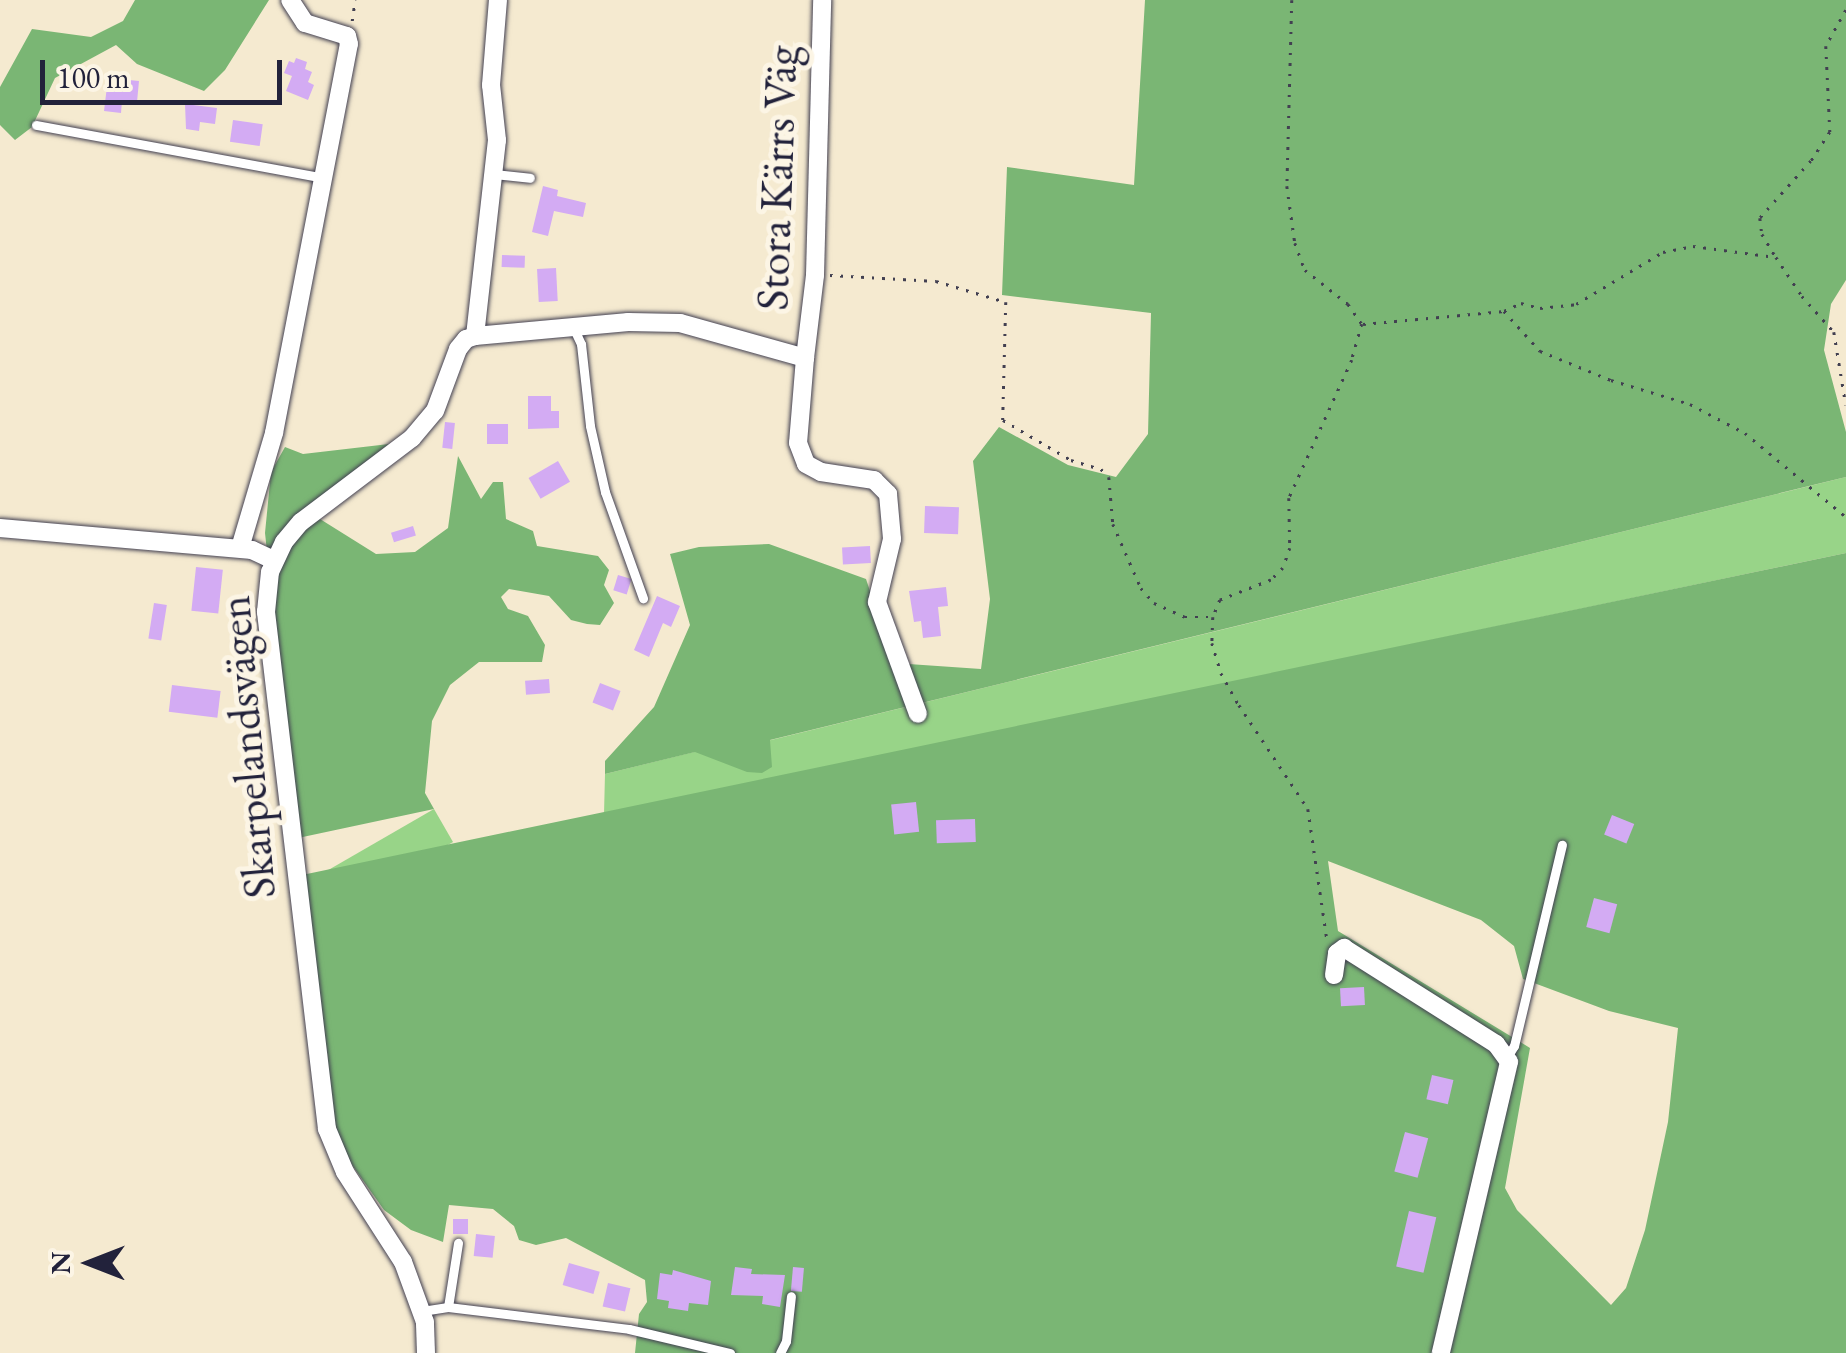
<!DOCTYPE html>
<meta charset="utf-8">
<style>
body{margin:0}
#map{position:relative;width:1846px;height:1353px;overflow:hidden;background:#f5ead0;font-family:"EB Garamond",serif}
div>[style]{position:absolute}
.green>*{inset:0;background:#98d488;transform-origin:0 0}
.forest>*{inset:0;background:#7ab674}
.building>*{inset:0;background:#d3abf3;transform-origin:0 0}
.path>*{height:2.5px;margin-top:-1.25px;transform-origin:0;background:repeating-linear-gradient(90deg,#424051 0 2.5px,transparent 0 10.5px)}
.roads{filter:drop-shadow(0 0 2px #424051) drop-shadow(0 0 2px #424051)}
.service>*{height:9px;margin:-4.5px;padding:0 4.5px;transform-origin:4.5px;border-radius:4.5px;background:#fff}
.minor>*{height:18px;margin:-9px;padding:0 9px;transform-origin:9px;border-radius:9px;background:#fff}
span{translate:-50% -50%;white-space:nowrap;text-align:center;line-height:1.15;-webkit-text-stroke:10px #fcf5e5;paint-order:stroke}
.street-label{font-size:45px;color:#22223b}
.north{position:absolute;left:40px;top:1213px;width:100px;height:100px;-webkit-text-stroke:8px #fcf5e5;paint-order:stroke;rotate:270deg;font-size:28px;font-weight:700;line-height:40px;text-align:center;color:#22223b}
.north::after{content:'';display:block;margin:auto;width:35px;height:45px;background:#22223b;clip-path:polygon(50% 0,100% 100%,50% 72%,0 100%)}
.scale{position:absolute;left:40px;top:60px;width:242px;height:45px;box-sizing:border-box;border:5px solid #22223b;border-top:0;padding-left:12px;font-size:30px;line-height:35px;white-space:nowrap;color:#22223b;-webkit-text-stroke:8px #fcf5e5;paint-order:stroke}
</style>
<div id="map">
<div class="green">
<i style="clip-path:polygon(1846px 477px,1846px 553px,604px 814px,605px 774px,694px 752px,771px 740px)"></i>
<i style="left:434px;top:809px;width:38px;height:139px;rotate:60deg"></i>
</div>
<div class="forest">
<i style="clip-path:polygon(135px 0,269px 0,225px 70px,204px 91px,137px 64px,116px 45px,55px 78px,32px 127px,15px 140px,0 125px,0 87px,32px 29px,91px 37px,123px 21px)"></i>
<i style="clip-path:polygon(1145px 0,1846px 0,1846px 280px,1831px 304px,1824px 350px,1846px 432px,1846px 477px,770px 740px,772px 767px,762px 773px,747px 772px,695px 752px,605px 774px,605px 761px,654px 707px,690px 625px,670px 554px,699px 547px,769px 544px,866px 579px,894px 663px,981px 669px,990px 599px,973px 461px,999px 427px,1068px 465px,1116px 477px,1148px 434px,1151px 313px,1002px 295px,1007px 167px,1134px 185px)"></i>
<i style="clip-path:polygon(389px 444px,304px 509px,376px 554px,415px 552px,448px 528px,458px 456px,481px 499px,493px 482px,503px 482px,506px 519px,533px 531px,537px 546px,598px 556px,609px 570px,604px 585px,614px 603px,600px 625px,587px 624px,571px 620px,549px 596px,509px 589px,501px 597px,508px 609px,528px 616px,545px 645px,542px 662px,479px 662px,450px 685px,432px 721px,425px 793px,434px 809px,298px 838px,265px 533px,271px 472px,285px 447px,303px 454px)"></i>
<i style="clip-path:polygon(evenodd,1846px 553px,1846px 1353px,635px 1353px,639px 1314px,647px 1302px,645px 1280px,566px 1238px,536px 1245px,519px 1240px,514px 1226px,493px 1209px,449px 1205px,443px 1242px,411px 1230px,384px 1210px,340px 1148px,329px 1114px,328px 1059px,302px 875px,1846px 553px,1328px 861px,1481px 920px,1514px 946px,1523px 979px,1609px 1011px,1678px 1028px,1668px 1122px,1645px 1230px,1626px 1288px,1611px 1305px,1517px 1210px,1505px 1188px,1530px 1048px,1338px 931px,1328px 861px)"></i>
</div>
<div class="building">
<i style="clip-path:polygon(296px 58px,307px 62px,305px 69px,312px 72px,308px 82px,314px 85px,308px 100px,286px 91px,292px 76px,284px 73px,289px 61px,294px 63px)"></i>
<i style="clip-path:polygon(108px 78px,139px 81px,137px 102px,122px 101px,121px 113px,104px 111px)"></i>
<i style="clip-path:polygon(185px 104px,217px 108px,215px 124px,200px 122px,199px 131px,186px 129px)"></i>
<i style="left:233px;top:120px;width:30px;height:22px;rotate:8deg"></i>
<i style="clip-path:polygon(543px 186px,558px 190px,557px 196px,586px 203px,583px 217px,554px 211px,548px 236px,532px 232px)"></i>
<i style="left:502px;top:255px;width:23px;height:12px;rotate:2deg"></i>
<i style="left:556px;top:268px;width:33px;height:19px;rotate:87deg"></i>
<i style="clip-path:polygon(528px 396px,551px 396px,551px 411px,559px 411px,559px 428px,528px 429px)"></i>
<i style="left:445px;top:422px;width:10px;height:26px;rotate:6deg"></i>
<i style="left:487px;top:424px;width:21px;height:20px"></i>
<i style="left:558px;top:461px;width:24px;height:34px;rotate:60deg"></i>
<i style="left:925px;top:506px;width:34px;height:27px;rotate:2deg"></i>
<i style="left:413px;top:526px;width:10px;height:23px;rotate:73deg"></i>
<i style="left:870px;top:546px;width:17px;height:28px;rotate:87deg"></i>
<i style="left:196px;top:567px;width:27px;height:44px;rotate:6deg"></i>
<i style="left:618px;top:575px;width:14px;height:16px;rotate:17deg"></i>
<i style="clip-path:polygon(946px 587px,948px 606px,938px 607px,941px 636px,923px 638px,921px 621px,914px 622px,909px 591px)"></i>
<i style="clip-path:polygon(657px 596px,680px 606px,671px 627px,663px 623px,649px 657px,634px 650px)"></i>
<i style="left:154px;top:603px;width:13px;height:36px;rotate:9deg"></i>
<i style="left:549px;top:679px;width:14px;height:24px;rotate:86deg"></i>
<i style="left:600px;top:683px;width:22px;height:21px;rotate:21deg"></i>
<i style="left:172px;top:685px;width:49px;height:27px;rotate:7deg"></i>
<i style="left:916px;top:802px;width:30px;height:25px;rotate:84deg"></i>
<i style="left:1612px;top:815px;width:24px;height:21px;rotate:22deg"></i>
<i style="left:975px;top:819px;width:23px;height:39px;rotate:88deg"></i>
<i style="left:1594px;top:898px;width:24px;height:30px;rotate:15deg"></i>
<i style="left:1364px;top:987px;width:18px;height:24px;rotate:87deg"></i>
<i style="left:1432px;top:1075px;width:22px;height:25px;rotate:13deg"></i>
<i style="left:1405px;top:1132px;width:24px;height:41px;rotate:15deg"></i>
<i style="left:1409px;top:1211px;width:28px;height:57px;rotate:13deg"></i>
<i style="left:453px;top:1219px;width:15px;height:15px"></i>
<i style="left:476px;top:1234px;width:19px;height:22px;rotate:6deg"></i>
<i style="left:569px;top:1263px;width:32px;height:23px;rotate:16deg"></i>
<i style="clip-path:polygon(735px 1267px,752px 1269px,751px 1274px,785px 1275px,780px 1307px,762px 1304px,763px 1296px,731px 1295px)"></i>
<i style="left:793px;top:1267px;width:11px;height:24px;rotate:5deg"></i>
<i style="clip-path:polygon(673px 1270px,711px 1281px,708px 1305px,689px 1303px,688px 1311px,668px 1308px,669px 1301px,657px 1299px,660px 1273px,672px 1275px)"></i>
<i style="left:608px;top:1283px;width:23px;height:24px;rotate:13deg"></i>
</div>
<div class="path">
<i style="left:1292px;top:0;width:186px;rotate:91.5deg"></i>
<i style="left:1287px;top:186px;width:58px;rotate:82deg"></i>
<i style="left:1295px;top:243px;width:29px;rotate:70deg"></i>
<i style="left:1305px;top:270px;width:55px;rotate:38.3deg"></i>
<i style="left:1348px;top:304px;width:24px;rotate:55deg"></i>
<i style="left:1362px;top:324px;width:37px;rotate:106deg"></i>
<i style="left:1352px;top:360px;width:152px;rotate:114.5deg"></i>
<i style="left:1289px;top:498px;width:50px;rotate:88.9deg"></i>
<i style="left:1290px;top:548px;width:21px;rotate:109deg"></i>
<i style="left:1283px;top:568px;width:17px;rotate:135deg"></i>
<i style="left:1271px;top:580px;width:55px;rotate:158.6deg"></i>
<i style="left:1220px;top:600px;width:18px;rotate:112deg"></i>
<i style="left:1213px;top:617px;width:26px;rotate:92deg"></i>
<i style="left:1212px;top:643px;width:31px;rotate:73deg"></i>
<i style="left:1221px;top:673px;width:37px;rotate:61deg"></i>
<i style="left:1239px;top:705px;width:125px;rotate:56.4deg"></i>
<i style="left:1308px;top:809px;width:131px;rotate:81.7deg"></i>
<i style="left:1846px;top:10px;width:41px;rotate:119.1deg"></i>
<i style="left:1826px;top:46px;width:86px;rotate:87.3deg"></i>
<i style="left:1830px;top:132px;width:35px;rotate:123deg"></i>
<i style="left:1811px;top:161px;width:76px;rotate:131.8deg"></i>
<i style="left:1760px;top:218px;width:16px;rotate:83deg"></i>
<i style="left:1762px;top:234px;width:27px;rotate:59deg"></i>
<i style="left:1776px;top:257px;width:47px;rotate:56.3deg"></i>
<i style="left:1802px;top:296px;width:48px;rotate:48.4deg"></i>
<i style="left:1834px;top:332px;width:74px;rotate:80.7deg"></i>
<i style="left:352px;top:21px;width:21px;rotate:-82deg"></i>
<i style="left:830px;top:275px;width:106px;rotate:3.2deg"></i>
<i style="left:936px;top:281px;width:73px;rotate:16.7deg"></i>
<i style="left:1006px;top:302px;width:118px;rotate:91.5deg"></i>
<i style="left:1003px;top:420px;width:79px;rotate:30.5deg"></i>
<i style="left:1071px;top:460px;width:31px;rotate:17deg"></i>
<i style="left:1101px;top:469px;width:11px;rotate:45deg"></i>
<i style="left:1109px;top:477px;width:47px;rotate:85.1deg"></i>
<i style="left:1113px;top:524px;width:70px;rotate:66.4deg"></i>
<i style="left:1141px;top:588px;width:20px;rotate:49deg"></i>
<i style="left:1154px;top:603px;width:34px;rotate:24deg"></i>
<i style="left:1185px;top:617px;width:26px"></i>
<i style="left:1504px;top:311px;width:19px;rotate:-25deg"></i>
<i style="left:1521px;top:303px;width:20px;rotate:15deg"></i>
<i style="left:1540px;top:308px;width:36px;rotate:-6deg"></i>
<i style="left:1576px;top:304px;width:101px;rotate:-30.9deg"></i>
<i style="left:1663px;top:252px;width:31px;rotate:-11deg"></i>
<i style="left:1693px;top:246px;width:83px;rotate:7.6deg"></i>
<i style="left:1363px;top:324px;width:142px;rotate:-5.3deg"></i>
<i style="left:1504px;top:311px;width:54px;rotate:48deg"></i>
<i style="left:1540px;top:351px;width:77px;rotate:22.2deg"></i>
<i style="left:1611px;top:380px;width:83px;rotate:16.9deg"></i>
<i style="left:1690px;top:404px;width:62px;rotate:27.8deg"></i>
<i style="left:1745px;top:433px;width:131px;rotate:39.7deg"></i>
</div>
<div class="roads">
<div class="service">
<i style="left:36px;top:125px;width:293px;rotate:10.4deg"></i>
<i style="left:494px;top:174px;width:36px;rotate:6deg"></i>
<i style="left:574px;top:329px;width:17px;rotate:65deg"></i>
<i style="left:581px;top:344px;width:82px;rotate:83.7deg"></i>
<i style="left:590px;top:426px;width:68px;rotate:77.2deg"></i>
<i style="left:605px;top:492px;width:113px;rotate:70.3deg"></i>
<i style="left:1507px;top:1057px;width:13px;rotate:-58deg"></i>
<i style="left:1514px;top:1046px;width:207px;rotate:-76.6deg"></i>
<i style="left:448px;top:1307px;width:65px;rotate:-81.1deg"></i>
<i style="left:422px;top:1311px;width:26px;rotate:-9deg"></i>
<i style="left:448px;top:1307px;width:182px;rotate:6.9deg"></i>
<i style="left:629px;top:1329px;width:104px;rotate:13.4deg"></i>
<i style="left:780px;top:1353px;width:13px;rotate:-63deg"></i>
<i style="left:786px;top:1341px;width:45px;rotate:-83.7deg"></i>
</div>
<div class="minor">
<i style="left:475px;top:336px;width:154px;rotate:-5.2deg"></i>
<i style="left:628px;top:322px;width:52px;rotate:1.1deg"></i>
<i style="left:680px;top:323px;width:130px;rotate:15.6deg"></i>
<i style="left:805px;top:358px;width:85px;rotate:94.7deg"></i>
<i style="left:798px;top:443px;width:22px;rotate:69deg"></i>
<i style="left:806px;top:464px;width:17px;rotate:28deg"></i>
<i style="left:821px;top:472px;width:54px;rotate:8.6deg"></i>
<i style="left:874px;top:480px;width:20px;rotate:45deg"></i>
<i style="left:888px;top:494px;width:45px;rotate:84.9deg"></i>
<i style="left:892px;top:539px;width:65px;rotate:103.4deg"></i>
<i style="left:877px;top:602px;width:119px;rotate:69.9deg"></i>
<i style="left:805px;top:358px;width:84px;rotate:-83.1deg"></i>
<i style="left:815px;top:275px;width:275px;rotate:-88.5deg"></i>
<i style="left:0;top:528px;width:253px;rotate:5deg"></i>
<i style="left:252px;top:550px;width:23px;rotate:25deg"></i>
<i style="left:240px;top:548px;width:120px;rotate:-73.5deg"></i>
<i style="left:274px;top:433px;width:396px;rotate:-79.1deg"></i>
<i style="left:349px;top:44px;width:8px;rotate:-104deg"></i>
<i style="left:347px;top:36px;width:44px;rotate:-162.8deg"></i>
<i style="left:305px;top:23px;width:27px;rotate:-123deg"></i>
<i style="left:1334px;top:975px;width:22px;rotate:-82deg"></i>
<i style="left:1337px;top:953px;width:9px;rotate:-36deg"></i>
<i style="left:1344px;top:948px;width:180px;rotate:32.3deg"></i>
<i style="left:1496px;top:1044px;width:22px;rotate:54deg"></i>
<i style="left:1509px;top:1062px;width:299px;rotate:103.2deg"></i>
<i style="left:426px;top:1353px;width:31px;rotate:-92deg"></i>
<i style="left:425px;top:1322px;width:64px;rotate:-110.1deg"></i>
<i style="left:403px;top:1262px;width:107px;rotate:-122.8deg"></i>
<i style="left:345px;top:1172px;width:47px;rotate:-112.7deg"></i>
<i style="left:327px;top:1129px;width:521px;rotate:-96.73deg"></i>
<i style="left:266px;top:612px;width:40px;rotate:-84.3deg"></i>
<i style="left:270px;top:572px;width:33px;rotate:-65deg"></i>
<i style="left:284px;top:542px;width:26px;rotate:-50deg"></i>
<i style="left:301px;top:522px;width:139px;rotate:-37.1deg"></i>
<i style="left:412px;top:438px;width:35px;rotate:-50deg"></i>
<i style="left:435px;top:411px;width:66px;rotate:-69.6deg"></i>
<i style="left:458px;top:349px;width:13px;rotate:-51deg"></i>
<i style="left:466px;top:339px;width:9px;rotate:-18deg"></i>
<i style="left:475px;top:336px;width:197px;rotate:-83.6deg"></i>
<i style="left:497px;top:140px;width:55px;rotate:-96.2deg"></i>
<i style="left:491px;top:85px;width:85px;rotate:-85.3deg"></i>
</div>
</div>
<div class="street-label">
<span style="left:777px;top:178px;rotate:-88deg">Stora Kärrs Väg</span>
<span style="left:247px;top:747px;rotate:-95deg">Skarpelandsvägen</span>
</div>
<div class="north">N</div>
<div class="scale">100 m</div>
</div>
